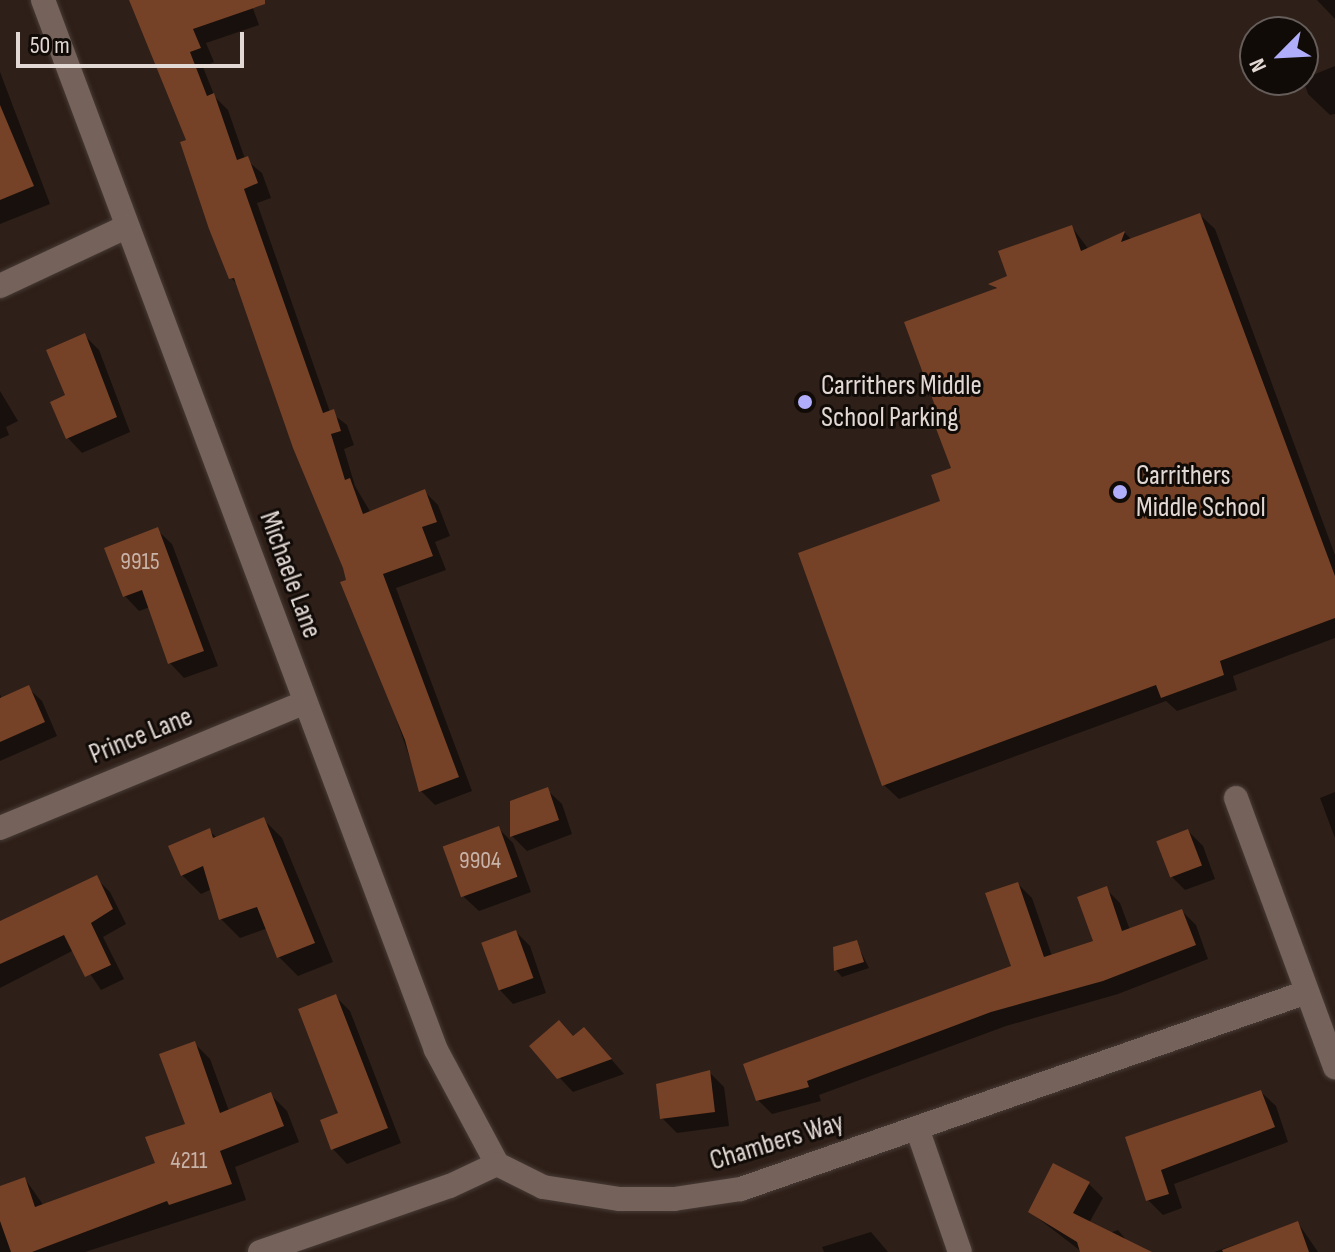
<!DOCTYPE html>
<style>
body{margin:0}
#map{position:relative;width:1335px;height:1252px;overflow:hidden;background:#2e1f18;font-family:"Sofia Sans Condensed",sans-serif}
div>[style]{position:absolute}
.shadow>*{inset:0;background:#0007}
.building>*{inset:0;background:#754127;transform-origin:0 0}
.roads{filter:drop-shadow(0 0 2px #473b36) drop-shadow(0 0 2px #473b36)}
.minor>*{height:24px;margin:-12px;padding:0 12px;transform-origin:12px;border-radius:12px;background:#75635b}
.dots>*{width:22px;height:22px;translate:-50% -50%;box-sizing:border-box;border:4px solid #110b08;border-radius:50%}
span{translate:-50% -50%;white-space:nowrap;text-align:center;line-height:1.15;-webkit-text-stroke:6px #110b08;paint-order:stroke}
.number-label{font-size:24px;color:#c8b3a9}
.number-label span{-webkit-text-stroke-width:0}
.poi-label{font-size:28px;color:#e3d9d4}
.left{translate:0 -50%;text-align:left}
.street-label{font-size:28px;color:#e3d9d4}
.north{position:absolute;left:1239px;top:16px;width:80px;height:80px;box-sizing:border-box;background:#110b08;border:2px solid #655d5a;border-radius:50%;rotate:246deg;font-size:22px;font-weight:700;line-height:32px;text-align:center;color:#e3d9d4}
.north::after{content:'';display:block;margin:auto;width:28px;height:36px;background:#b0aefa;clip-path:polygon(50% 0,100% 100%,50% 72%,0 100%)}
.scale{position:absolute;left:16px;top:32px;width:228px;height:36px;box-sizing:border-box;border:4px solid #e3d9d4;border-top:0;padding-left:10px;font-size:24px;line-height:28px;white-space:nowrap;color:#e3d9d4;-webkit-text-stroke:6px #110b08;paint-order:stroke}
</style>
<div id="map">
<div class="shadow">
<i style="clip-path:polygon(132px 0,250px 0,259px 25px,206px 43px,214px 62px,203px 67px,215px 97px,228px 110px,245px 159px,262px 173px,271px 198px,257px 203px,330px 412px,347px 425px,354px 445px,344px 449px,355px 486px,371px 513px,424px 491px,438px 505px,450px 536px,435px 542px,446px 570px,396px 588px,472px 791px,435px 805px,421px 791px,349px 581px,239px 286px,231px 278px,188px 141px)"></i>
<i style="clip-path:polygon(1335px 0,1335px 19px,1317px 0)"></i>
<i style="clip-path:polygon(1335px 66px,1335px 114px,1330px 115px,1308px 94px,1303px 79px)"></i>
<i style="clip-path:polygon(0 72px,50px 204px,0 224px)"></i>
<i style="clip-path:polygon(1200px 215px,1215px 229px,1335px 555px,1335px 638px,1233px 676px,1237px 690px,1177px 711px,1166px 701px,899px 799px,884px 785px,953px 469px,941px 417px,997px 290px,991px 284px,1010px 277px,1072px 227px,1089px 250px,1125px 233px,1132px 240px)"></i>
<i style="clip-path:polygon(85px 336px,99px 350px,130px 432px,82px 453px,68px 438px,68px 396px)"></i>
<i style="clip-path:polygon(0 391px,18px 421px,6px 427px,9px 435px,0 439px)"></i>
<i style="clip-path:polygon(157px 530px,172px 544px,218px 666px,184px 678px,170px 663px,150px 607px,139px 611px,125px 596px)"></i>
<i style="clip-path:polygon(28px 688px,42px 701px,57px 736px,0 761px,0 694px,2px 700px)"></i>
<i style="clip-path:polygon(547px 790px,562px 804px,572px 834px,527px 851px,512px 836px,512px 802px)"></i>
<i style="clip-path:polygon(1335px 792px,1335px 838px,1320px 798px)"></i>
<i style="clip-path:polygon(263px 819px,282px 838px,333px 962px,298px 976px,279px 957px,268px 928px,240px 938px,221px 919px,212px 889px,201px 894px,182px 875px,210px 831px,217px 838px)"></i>
<i style="clip-path:polygon(499px 829px,513px 843px,531px 892px,479px 911px,464px 897px)"></i>
<i style="clip-path:polygon(1188px 831px,1203px 846px,1215px 879px,1185px 890px,1171px 876px)"></i>
<i style="clip-path:polygon(96px 878px,110px 892px,126px 924px,103px 937px,124px 979px,101px 990px,74px 950px,0 988px,0 923px)"></i>
<i style="clip-path:polygon(1018px 884px,1032px 898px,1052px 956px,1095px 942px,1106px 889px,1120px 903px,1130px 930px,1182px 911px,1196px 925px,1208px 959px,1118px 994px,1006px 1026px,819px 1095px,821px 1101px,772px 1114px,758px 1100px,1014px 968px)"></i>
<i style="clip-path:polygon(516px 932px,530px 946px,546px 993px,513px 1004px,499px 989px)"></i>
<i style="clip-path:polygon(856px 942px,869px 968px,842px 977px,836px 970px)"></i>
<i style="clip-path:polygon(336px 997px,350px 1011px,401px 1143px,347px 1164px,333px 1149px,341px 1114px)"></i>
<i style="clip-path:polygon(574px 1038px,598px 1044px,624px 1074px,573px 1092px,559px 1077px)"></i>
<i style="clip-path:polygon(194px 1043px,210px 1059px,229px 1111px,271px 1095px,287px 1111px,299px 1142px,235px 1167px,246px 1200px,85px 1252px,0 1252px,0 1188px,25px 1179px,44px 1206px,157px 1164px,187px 1125px)"></i>
<i style="clip-path:polygon(709px 1072px,724px 1087px,729px 1126px,677px 1133px,662px 1118px)"></i>
<i style="clip-path:polygon(1261px 1092px,1276px 1106px,1288px 1142px,1174px 1184px,1182px 1208px,1163px 1215px,1148px 1200px,1127px 1138px)"></i>
<i style="clip-path:polygon(1088px 1183px,1103px 1198px,1089px 1223px,1109px 1233px,1118px 1230px,1136px 1252px,1082px 1252px,1030px 1212px)"></i>
<i style="clip-path:polygon(1298px 1223px,1318px 1252px,1214px 1252px)"></i>
<i style="clip-path:polygon(871px 1232px,888px 1252px,824px 1252px,822px 1247px)"></i>
</div>
<div class="building">
<i style="clip-path:polygon(129px 0,265px 0,265px 4px,193px 29px,201px 48px,190px 52px,207px 96px,214px 93px,237px 160px,248px 156px,258px 183px,244px 189px,323px 413px,334px 409px,341px 431px,331px 434px,345px 480px,350px 478px,363px 514px,425px 489px,437px 522px,422px 527px,433px 556px,383px 574px,459px 777px,419px 792px,405px 740px,340px 582px,346px 580px,343px 568px,293px 448px,234px 278px,229px 279px,209px 229px,180px 142px,186px 140px)"></i>
<i style="clip-path:polygon(0 105px,34px 186px,0 200px)"></i>
<i style="clip-path:polygon(1200px 213px,1335px 576px,1335px 618px,1220px 661px,1224px 675px,1161px 698px,1156px 685px,882px 786px,798px 553px,940px 501px,931px 475px,951px 468px,929px 410px,938px 414px,904px 322px,997px 288px,988px 284px,1007px 276px,998px 251px,1072px 225px,1081px 251px,1125px 231px,1121px 242px)"></i>
<i style="clip-path:polygon(85px 333px,117px 417px,66px 439px,50px 402px,65px 395px,46px 350px)"></i>
<i style="clip-path:polygon(158px 527px,204px 651px,168px 664px,142px 590px,123px 597px,104px 548px)"></i>
<i style="clip-path:polygon(29px 685px,45px 722px,0 742px,0 698px)"></i>
<i style="clip-path:polygon(548px 787px,559px 820px,510px 837px,510px 801px)"></i>
<i style="clip-path:polygon(264px 817px,315px 943px,277px 958px,257px 907px,219px 920px,203px 866px,181px 876px,168px 846px,210px 828px,213px 838px)"></i>
<i style="left:499px;top:826px;width:54px;height:60px;rotate:70deg"></i>
<i style="left:1188px;top:829px;width:39px;height:34px;rotate:69deg"></i>
<i style="clip-path:polygon(97px 875px,113px 909px,91px 923px,111px 965px,85px 977px,64px 935px,0 964px,0 921px)"></i>
<i style="clip-path:polygon(1018px 882px,1044px 957px,1093px 941px,1077px 897px,1107px 886px,1122px 931px,1182px 909px,1196px 945px,1103px 981px,991px 1012px,807px 1081px,809px 1087px,756px 1101px,743px 1064px,1011px 966px,985px 893px)"></i>
<i style="left:516px;top:930px;width:51px;height:37px;rotate:70deg"></i>
<i style="clip-path:polygon(857px 940px,864px 962px,834px 971px,833px 947px)"></i>
<i style="clip-path:polygon(336px 994px,388px 1128px,331px 1150px,320px 1120px,338px 1113px,298px 1009px)"></i>
<i style="clip-path:polygon(559px 1020px,573px 1036px,584px 1027px,612px 1059px,557px 1079px,529px 1046px)"></i>
<i style="clip-path:polygon(195px 1041px,220px 1113px,271px 1092px,284px 1126px,220px 1151px,232px 1184px,169px 1205px,167px 1201px,32px 1252px,11px 1252px,0 1221px,0 1186px,25px 1177px,35px 1207px,155px 1163px,145px 1137px,185px 1124px,159px 1054px)"></i>
<i style="clip-path:polygon(710px 1070px,715px 1112px,660px 1119px,656px 1084px)"></i>
<i style="clip-path:polygon(1261px 1090px,1275px 1127px,1161px 1170px,1169px 1194px,1146px 1201px,1125px 1137px)"></i>
<i style="clip-path:polygon(1053px 1163px,1090px 1182px,1073px 1213px,1152px 1252px,1080px 1252px,1077px 1242px,1028px 1212px)"></i>
<i style="clip-path:polygon(1298px 1221px,1309px 1252px,1223px 1252px,1222px 1250px)"></i>
</div>
<div class="roads">
<div class="minor">
<i style="left:43px;top:0;width:1121px;rotate:69.48deg"></i>
<i style="left:436px;top:1050px;width:129px;rotate:61.8deg"></i>
<i style="left:0;top:286px;width:139px;rotate:-25.1deg"></i>
<i style="left:1236px;top:798px;width:287px;rotate:69.8deg"></i>
<i style="left:0;top:828px;width:330px;rotate:-22.4deg"></i>
<i style="left:917px;top:1128px;width:131px;rotate:70.9deg"></i>
<i style="left:260px;top:1252px;width:201px;rotate:-19.2deg"></i>
<i style="left:450px;top:1186px;width:52px;rotate:-25.1deg"></i>
<i style="left:497px;top:1164px;width:51px;rotate:26.6deg"></i>
<i style="left:543px;top:1187px;width:78px;rotate:8.9deg"></i>
<i style="left:620px;top:1199px;width:54px"></i>
<i style="left:674px;top:1199px;width:68px;rotate:-8.5deg"></i>
<i style="left:741px;top:1189px;width:599px;rotate:-19.19deg"></i>
</div>
</div>
<div class="dots">
<i style="left:805px;top:402px;background:#b0aefa"></i>
<i style="left:1120px;top:492px;background:#b0aefa"></i>
</div>
<div class="number-label">
<span style="left:140px;top:562px">9915</span>
<span style="left:480px;top:861px">9904</span>
<span style="left:189px;top:1161px">4211</span>
</div>
<div class="poi-label">
<span class="left" style="left:821px;top:402px">Carrithers Middle<br>School Parking</span>
<span class="left" style="left:1136px;top:492px">Carrithers<br>Middle School</span>
</div>
<div class="street-label">
<span style="left:290px;top:575px;rotate:70deg">Michaele Lane</span>
<span style="left:141px;top:736px;rotate:-22deg">Prince Lane</span>
<span style="left:777px;top:1142px;rotate:-17deg">Chambers Way</span>
</div>
<div class="north">N</div>
<div class="scale">50 m</div>
</div>
